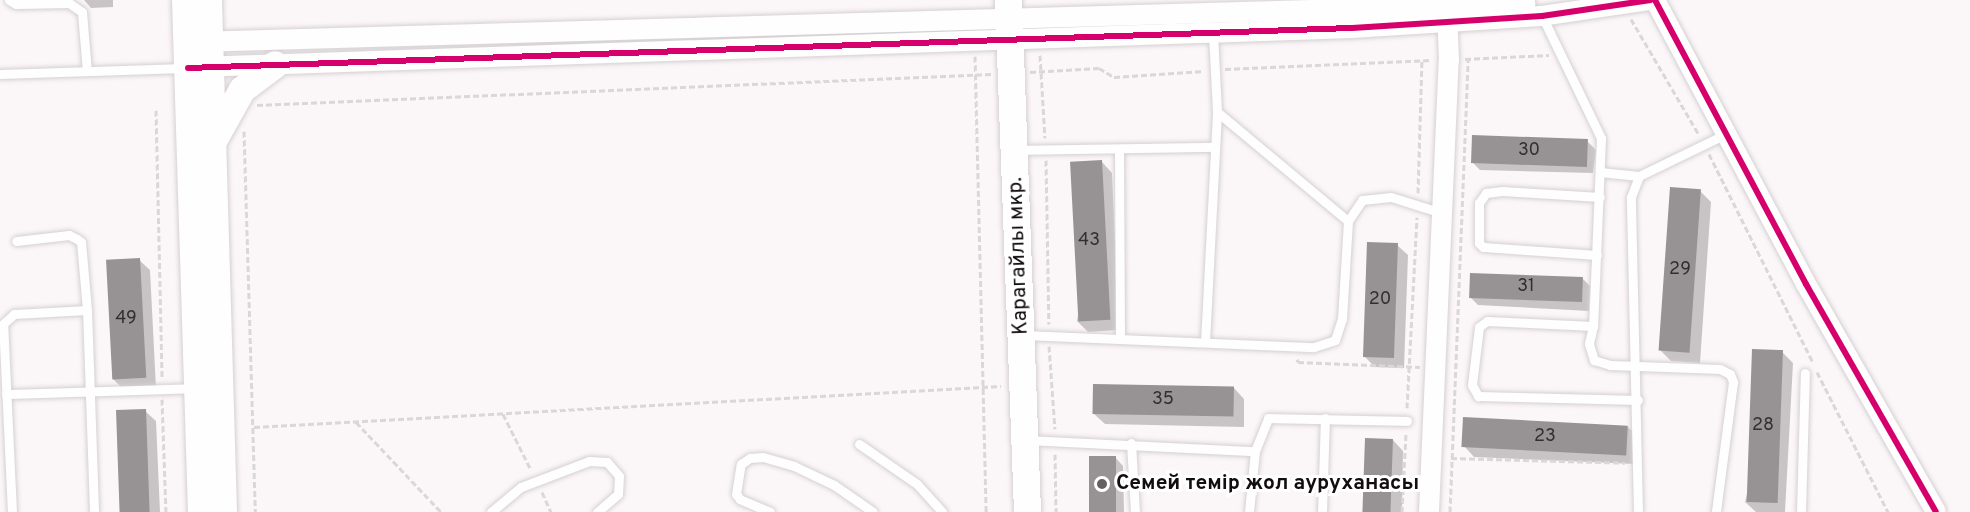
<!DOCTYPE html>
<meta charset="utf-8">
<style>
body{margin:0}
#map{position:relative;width:1970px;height:512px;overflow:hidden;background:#fbf6f8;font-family:Overpass,sans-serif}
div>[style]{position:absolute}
.shadow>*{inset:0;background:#0003}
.building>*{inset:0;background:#979394;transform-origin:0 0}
.path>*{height:3px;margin-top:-1.5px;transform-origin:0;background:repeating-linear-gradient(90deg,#dad7d9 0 6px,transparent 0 9px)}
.roads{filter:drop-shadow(0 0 2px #d5d0d2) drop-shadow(0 0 2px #d5d0d2)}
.lane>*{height:9px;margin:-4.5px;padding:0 4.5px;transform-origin:4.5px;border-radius:4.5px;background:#fefefe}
.street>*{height:20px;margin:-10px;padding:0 10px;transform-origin:10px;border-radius:10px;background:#fefefe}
.secondary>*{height:27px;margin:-13.5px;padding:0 13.5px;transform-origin:13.5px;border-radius:13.5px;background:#fefefe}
.cycleway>*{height:6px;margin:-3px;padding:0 3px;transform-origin:3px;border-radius:3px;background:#d6006c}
.dots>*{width:16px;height:16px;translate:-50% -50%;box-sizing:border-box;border:3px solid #fff;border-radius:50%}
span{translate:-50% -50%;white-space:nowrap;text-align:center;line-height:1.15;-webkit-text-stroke:6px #fff;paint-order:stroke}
.number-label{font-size:18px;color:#332e30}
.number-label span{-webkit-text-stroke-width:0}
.street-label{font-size:21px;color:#120d0f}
.poi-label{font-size:21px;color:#120d0f;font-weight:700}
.left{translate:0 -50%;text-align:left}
</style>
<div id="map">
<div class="shadow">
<i style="clip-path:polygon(84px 0,113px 0,113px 7px,91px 8px)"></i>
<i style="clip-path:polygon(1588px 142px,1596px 150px,1593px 173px,1480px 170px,1472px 162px)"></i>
<i style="clip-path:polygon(1102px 162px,1112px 173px,1119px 330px,1088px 332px,1077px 321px)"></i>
<i style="clip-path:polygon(1700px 191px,1711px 202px,1700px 363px,1671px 361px,1660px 350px)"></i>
<i style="clip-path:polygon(1397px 245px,1408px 255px,1404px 368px,1375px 367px,1364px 356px)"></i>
<i style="clip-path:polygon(139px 260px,150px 270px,156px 388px,124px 390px,113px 379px)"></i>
<i style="clip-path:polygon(1582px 278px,1590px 286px,1589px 311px,1478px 305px,1470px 297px)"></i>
<i style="clip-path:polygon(1782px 352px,1793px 363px,1785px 512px,1756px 512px,1745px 502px)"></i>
<i style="clip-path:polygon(1234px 388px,1244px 399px,1244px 427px,1105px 424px,1094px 414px)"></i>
<i style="clip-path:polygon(145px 411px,156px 421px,160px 512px,122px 512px)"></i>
<i style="clip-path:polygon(1627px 426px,1638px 437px,1636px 464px,1474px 457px,1464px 446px)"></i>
<i style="clip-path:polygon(1393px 440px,1403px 451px,1402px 512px,1365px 512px)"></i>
<i style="clip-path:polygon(1115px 457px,1123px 466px,1124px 512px,1091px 512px)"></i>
</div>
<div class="building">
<i style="left:1472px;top:135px;width:116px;height:28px;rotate:2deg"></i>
<i style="left:1102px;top:160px;width:160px;height:32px;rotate:87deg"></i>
<i style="left:1670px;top:187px;width:31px;height:164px;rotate:4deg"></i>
<i style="left:1367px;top:242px;width:31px;height:115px;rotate:2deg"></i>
<i style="left:140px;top:258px;width:120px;height:34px;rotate:87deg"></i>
<i style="left:1470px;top:273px;width:113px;height:25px;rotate:2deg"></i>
<i style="left:1752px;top:349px;width:31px;height:153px;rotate:2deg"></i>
<i style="left:1093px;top:384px;width:141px;height:30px;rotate:1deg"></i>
<i style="left:146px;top:409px;width:103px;height:30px;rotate:88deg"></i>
<i style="left:1463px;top:417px;width:165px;height:30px;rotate:3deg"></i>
<i style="left:1365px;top:438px;width:28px;height:74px;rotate:2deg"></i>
<i style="left:1089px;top:456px;width:27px;height:56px"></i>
</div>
<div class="path">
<i style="left:1631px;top:19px;width:134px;rotate:59.6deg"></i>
<i style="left:1040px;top:55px;width:83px;rotate:86.6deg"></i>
<i style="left:975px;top:56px;width:456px;rotate:88.6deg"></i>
<i style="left:1465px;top:59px;width:84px;rotate:-2.7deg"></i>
<i style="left:1225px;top:69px;width:207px;rotate:-2.5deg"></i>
<i style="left:1030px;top:72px;width:69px;rotate:-3.3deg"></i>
<i style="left:1099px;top:68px;width:17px;rotate:31deg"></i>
<i style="left:1114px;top:77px;width:90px;rotate:-3.8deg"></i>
<i style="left:257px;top:105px;width:735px;rotate:-2.42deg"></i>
<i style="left:156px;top:110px;width:268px;rotate:88.7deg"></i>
<i style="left:244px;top:131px;width:381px;rotate:88.3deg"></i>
<i style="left:1709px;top:154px;width:233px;rotate:63.5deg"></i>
<i style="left:1046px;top:160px;width:164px;rotate:89deg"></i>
<i style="left:1418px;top:193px;width:132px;rotate:-88.3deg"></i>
<i style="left:1049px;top:346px;width:83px;rotate:85.9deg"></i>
<i style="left:1297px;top:359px;width:3px;rotate:72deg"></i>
<i style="left:1298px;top:362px;width:122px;rotate:2.3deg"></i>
<i style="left:1817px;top:372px;width:157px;rotate:63.1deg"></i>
<i style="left:162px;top:399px;width:113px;rotate:88deg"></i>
<i style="left:1407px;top:408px;width:191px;rotate:-87deg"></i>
<i style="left:503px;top:414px;width:63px;rotate:63.4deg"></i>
<i style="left:356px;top:422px;width:124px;rotate:46.6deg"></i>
<i style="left:254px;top:427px;width:748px;rotate:-3.14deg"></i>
<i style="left:1055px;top:454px;width:58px;rotate:89deg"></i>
<i style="left:1451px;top:458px;width:174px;rotate:1.6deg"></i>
<i style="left:542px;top:492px;width:22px;rotate:66deg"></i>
<i style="left:1402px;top:512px;width:79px;rotate:-87.1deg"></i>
<i style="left:1450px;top:512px;width:453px;rotate:-87.7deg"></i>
</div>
<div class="roads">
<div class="lane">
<i style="left:9px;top:0;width:8px;rotate:30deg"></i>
<i style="left:16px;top:4px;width:53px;rotate:-1.1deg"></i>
<i style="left:69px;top:3px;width:16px;rotate:35deg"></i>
<i style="left:82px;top:12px;width:59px;rotate:85.2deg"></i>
<i style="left:1542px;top:16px;width:136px;rotate:64.2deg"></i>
<i style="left:1601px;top:138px;width:188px;rotate:92.4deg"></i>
<i style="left:1593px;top:326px;width:18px;rotate:103deg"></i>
<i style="left:1589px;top:344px;width:17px;rotate:73deg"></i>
<i style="left:1594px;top:360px;width:17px;rotate:17deg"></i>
<i style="left:1610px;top:365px;width:110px;rotate:2.1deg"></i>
<i style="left:1720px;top:369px;width:11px;rotate:27deg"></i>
<i style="left:1730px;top:374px;width:9px;rotate:69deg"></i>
<i style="left:1733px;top:382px;width:131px;rotate:97.5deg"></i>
<i style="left:0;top:74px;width:184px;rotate:-1.9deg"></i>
<i style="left:1119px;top:149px;width:189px;rotate:89.7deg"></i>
<i style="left:1015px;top:150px;width:200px;rotate:-0.9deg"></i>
<i style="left:1600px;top:172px;width:39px;rotate:6deg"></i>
<i style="left:1348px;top:221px;width:25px;rotate:-56deg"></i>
<i style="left:1362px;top:200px;width:29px;rotate:-6deg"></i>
<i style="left:1391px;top:197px;width:53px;rotate:17.4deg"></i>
<i style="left:1597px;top:255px;width:114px;rotate:-176deg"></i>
<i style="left:1483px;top:247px;width:6px;rotate:-135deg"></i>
<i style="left:1479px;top:243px;width:40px;rotate:-90deg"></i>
<i style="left:1479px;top:203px;width:12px;rotate:-55deg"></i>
<i style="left:1486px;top:193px;width:16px;rotate:-7deg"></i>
<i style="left:1502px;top:191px;width:98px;rotate:3.5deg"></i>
<i style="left:87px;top:310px;width:202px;rotate:88deg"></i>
<i style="left:1593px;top:326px;width:106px;rotate:-177.3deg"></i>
<i style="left:1487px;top:321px;width:10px;rotate:143deg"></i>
<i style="left:1479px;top:327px;width:58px;rotate:96.9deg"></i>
<i style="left:1472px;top:385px;width:13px;rotate:61deg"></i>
<i style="left:1478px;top:396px;width:160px;rotate:1.4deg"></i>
<i style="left:1024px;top:335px;width:290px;rotate:2.4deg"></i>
<i style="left:1314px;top:347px;width:22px;rotate:-18deg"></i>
<i style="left:1335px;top:340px;width:22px;rotate:-72deg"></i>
<i style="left:1342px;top:319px;width:98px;rotate:-86.5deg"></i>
<i style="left:1348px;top:221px;width:170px;rotate:-140.2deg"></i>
<i style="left:1205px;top:342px;width:230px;rotate:-87deg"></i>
<i style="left:1217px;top:112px;width:79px;rotate:-92.9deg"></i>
<i style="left:6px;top:394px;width:190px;rotate:-1.8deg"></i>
<i style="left:1026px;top:440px;width:229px;rotate:2.8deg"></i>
<i style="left:1131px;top:443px;width:69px;rotate:86.7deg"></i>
<i style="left:859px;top:444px;width:70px;rotate:34.6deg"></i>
<i style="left:917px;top:484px;width:38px;rotate:48deg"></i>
<i style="left:12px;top:512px;width:188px;rotate:-92.7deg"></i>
<i style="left:3px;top:324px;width:15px;rotate:-42deg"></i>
<i style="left:14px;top:314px;width:73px;rotate:-3.1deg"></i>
<i style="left:87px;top:310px;width:68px;rotate:-95deg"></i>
<i style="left:81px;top:242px;width:5px;rotate:-143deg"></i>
<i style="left:77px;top:239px;width:9px;rotate:-153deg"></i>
<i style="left:69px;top:235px;width:53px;rotate:173.5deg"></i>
<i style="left:491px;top:512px;width:39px;rotate:-40deg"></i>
<i style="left:521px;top:487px;width:73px;rotate:-20.9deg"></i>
<i style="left:589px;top:461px;width:18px;rotate:3deg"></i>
<i style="left:607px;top:462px;width:18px;rotate:49deg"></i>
<i style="left:619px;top:476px;width:18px;rotate:93deg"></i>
<i style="left:618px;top:494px;width:28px;rotate:139deg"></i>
<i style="left:770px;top:512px;width:33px;rotate:-157deg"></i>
<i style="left:740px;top:499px;width:6px;rotate:-129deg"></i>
<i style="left:736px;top:494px;width:30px;rotate:-81deg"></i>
<i style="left:741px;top:464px;width:11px;rotate:-34deg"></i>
<i style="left:750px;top:458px;width:13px;rotate:-4deg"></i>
<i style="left:763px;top:457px;width:32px;rotate:16deg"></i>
<i style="left:794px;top:466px;width:44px;rotate:25.4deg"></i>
<i style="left:834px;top:485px;width:47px;rotate:34.7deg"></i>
<i style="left:1249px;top:512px;width:61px;rotate:-84.4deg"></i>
<i style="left:1255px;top:451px;width:35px;rotate:-68deg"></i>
<i style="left:1268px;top:418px;width:139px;rotate:1.2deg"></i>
<i style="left:1322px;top:512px;width:94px;rotate:-88.2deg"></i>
<i style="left:1638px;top:512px;width:315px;rotate:-91.3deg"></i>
<i style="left:1631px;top:197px;width:22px;rotate:-69deg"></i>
<i style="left:1639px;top:176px;width:97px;rotate:-25.8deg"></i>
<i style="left:1801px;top:512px;width:139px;rotate:-88.4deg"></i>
</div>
<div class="street">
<i style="left:1655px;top:0;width:322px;rotate:62deg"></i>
<i style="left:1806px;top:284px;width:262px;rotate:60.3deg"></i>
<i style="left:196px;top:42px;width:1330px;rotate:-1.64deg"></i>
<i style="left:198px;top:67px;width:1155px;rotate:-1.94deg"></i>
<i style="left:1352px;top:28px;width:190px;rotate:-3.6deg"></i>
<i style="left:1542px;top:16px;width:110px;rotate:-8.4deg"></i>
<i style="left:1429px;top:512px;width:452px;rotate:-87.5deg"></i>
<i style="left:1449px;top:60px;width:49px;rotate:-92.3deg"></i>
</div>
<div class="secondary">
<i style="left:185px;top:0;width:512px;rotate:88.21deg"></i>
<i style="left:208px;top:0;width:512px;rotate:88.32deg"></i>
<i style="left:1008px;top:0;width:512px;rotate:87.87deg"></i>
<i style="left:214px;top:139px;width:57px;rotate:-60.8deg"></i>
<i style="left:242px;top:89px;width:41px;rotate:-37.1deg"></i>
</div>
</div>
<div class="cycleway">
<i style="left:1655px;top:0;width:322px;rotate:62deg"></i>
<i style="left:1806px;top:284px;width:262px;rotate:60.3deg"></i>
<i style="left:188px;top:68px;width:1165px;rotate:-1.97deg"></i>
<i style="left:1352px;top:28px;width:190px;rotate:-3.6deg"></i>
<i style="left:1542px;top:16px;width:110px;rotate:-8.4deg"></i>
</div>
<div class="dots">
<i style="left:1102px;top:484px;background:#645f61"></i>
</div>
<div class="number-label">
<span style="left:1529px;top:151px">30</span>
<span style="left:1089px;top:241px">43</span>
<span style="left:1680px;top:270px">29</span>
<span style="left:1526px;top:287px">31</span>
<span style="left:1380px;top:300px">20</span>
<span style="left:126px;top:319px">49</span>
<span style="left:1163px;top:400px">35</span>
<span style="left:1763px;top:426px">28</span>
<span style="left:1545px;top:437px">23</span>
</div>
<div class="street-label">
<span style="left:1019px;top:256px;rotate:-92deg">Карагайлы мкр.</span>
</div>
<div class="poi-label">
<span class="left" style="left:1116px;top:484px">Семей темір жол ауруханасы</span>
</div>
</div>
